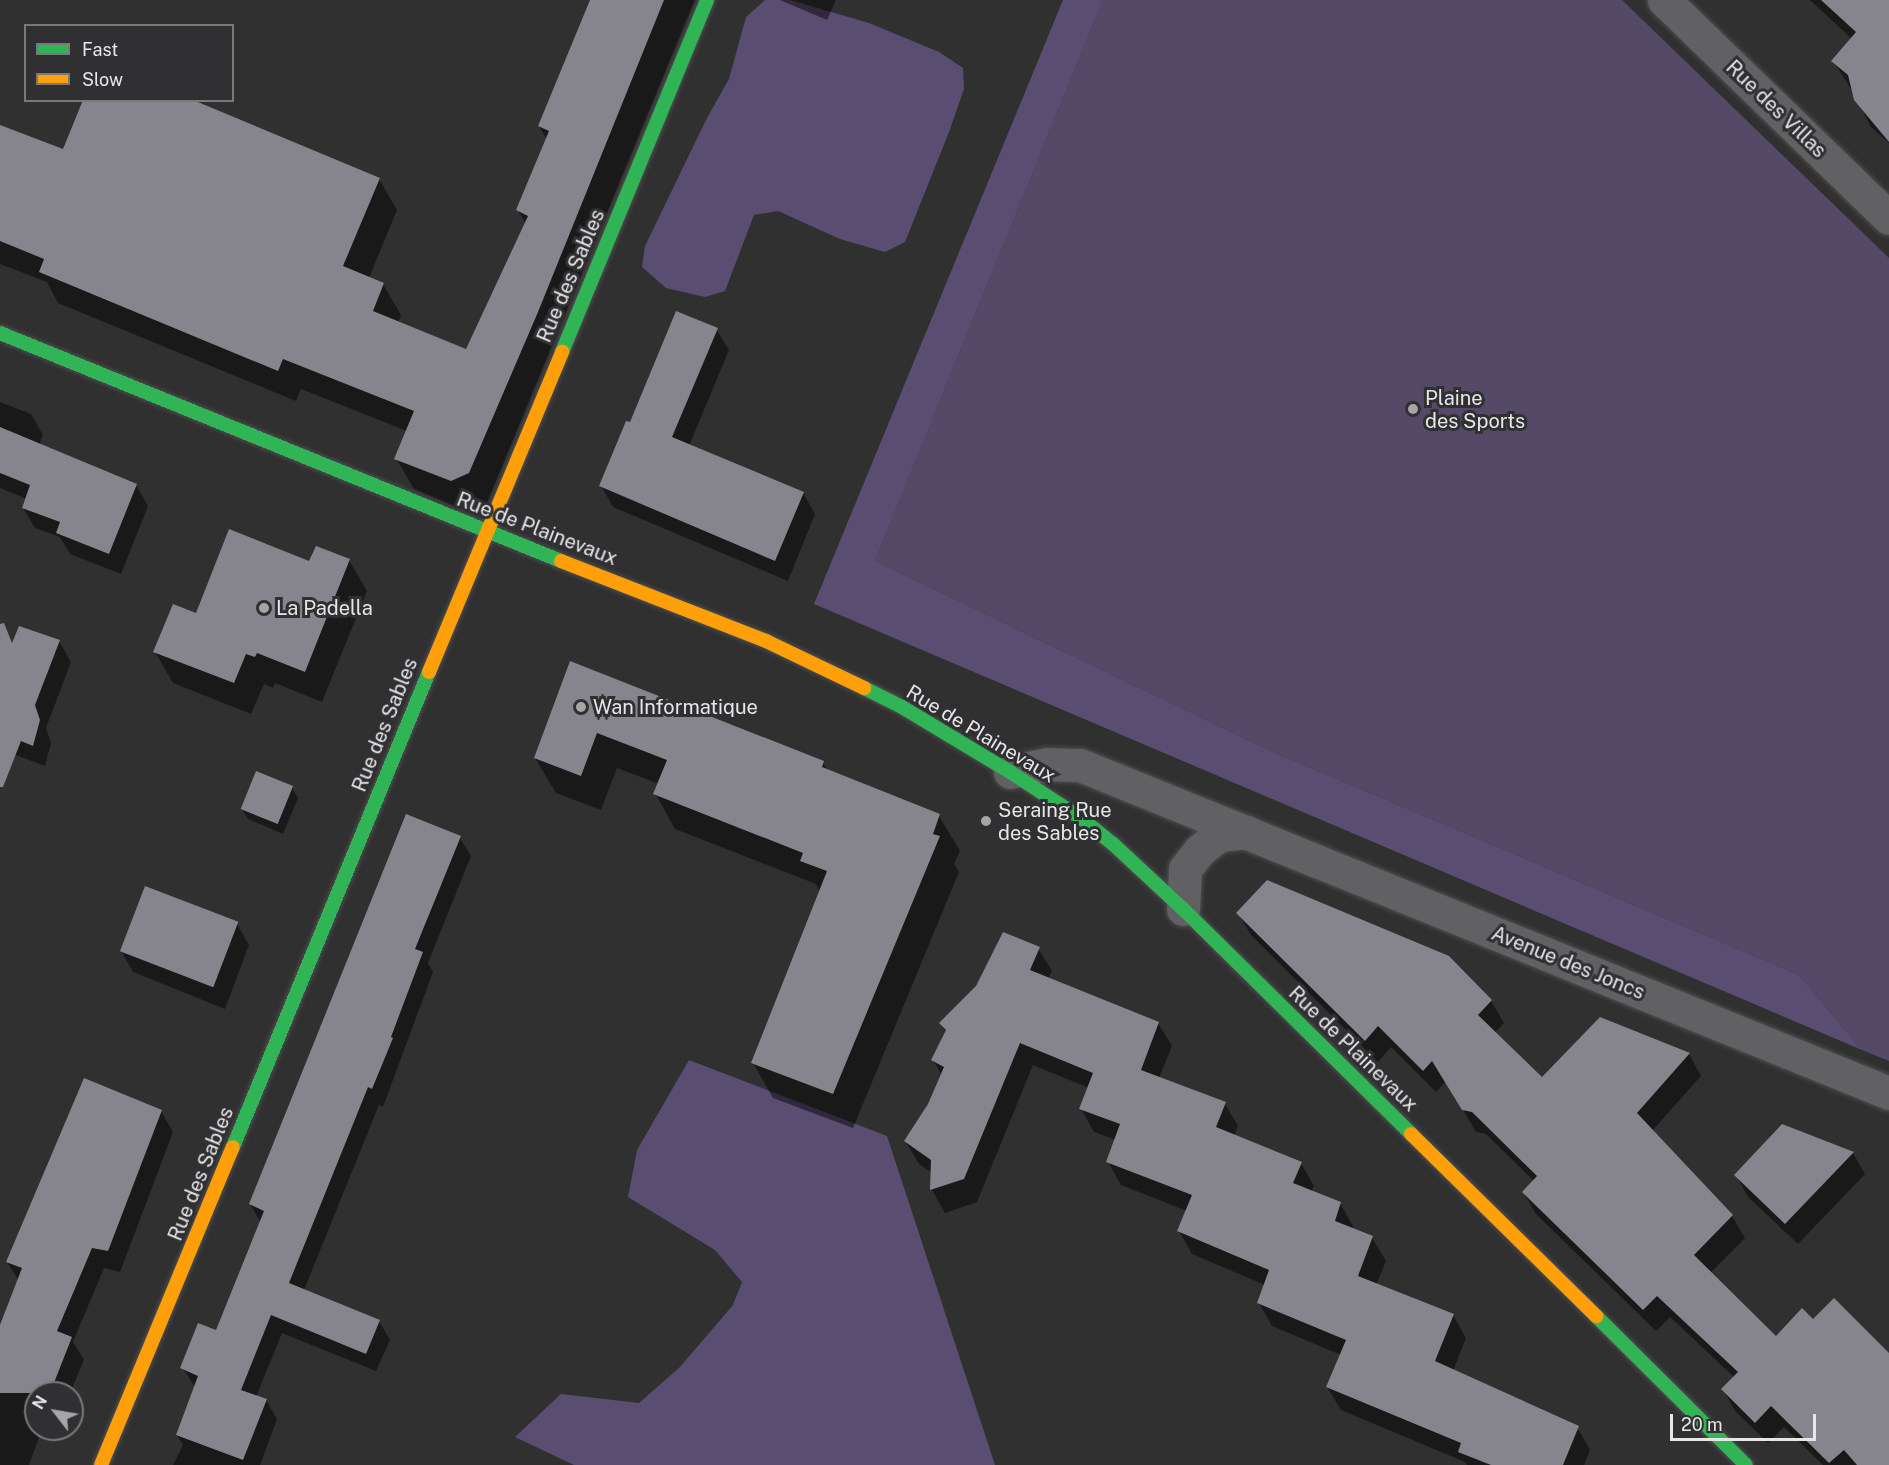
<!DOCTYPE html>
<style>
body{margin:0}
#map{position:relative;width:1889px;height:1465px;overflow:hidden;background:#303031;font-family:"Public Sans",sans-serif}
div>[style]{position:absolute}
.green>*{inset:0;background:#544a68}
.forest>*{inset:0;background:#5a4d72}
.shadow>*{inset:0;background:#0007}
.building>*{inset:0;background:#86848d;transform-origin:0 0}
.roads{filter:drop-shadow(0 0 2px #4e4e4f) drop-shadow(0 0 2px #4e4e4f)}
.street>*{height:33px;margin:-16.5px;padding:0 16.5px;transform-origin:16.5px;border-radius:16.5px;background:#616062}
.fast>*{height:14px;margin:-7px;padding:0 7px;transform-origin:7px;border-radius:7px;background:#30b455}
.slow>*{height:14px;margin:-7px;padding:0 7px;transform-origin:7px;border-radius:7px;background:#ff9f0a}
.dots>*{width:16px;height:16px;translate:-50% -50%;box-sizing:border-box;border:3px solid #302f32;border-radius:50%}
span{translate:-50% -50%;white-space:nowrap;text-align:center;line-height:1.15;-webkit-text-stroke:6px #302f32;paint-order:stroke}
.street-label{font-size:20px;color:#e6e6e8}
.poi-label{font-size:20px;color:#e6e6e8}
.left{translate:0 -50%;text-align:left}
.legend{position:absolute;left:24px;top:24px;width:210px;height:78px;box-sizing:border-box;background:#302f32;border:2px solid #79787b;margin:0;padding:8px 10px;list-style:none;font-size:18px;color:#e6e6e8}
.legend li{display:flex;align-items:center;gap:12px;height:30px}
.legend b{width:30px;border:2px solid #79787b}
.north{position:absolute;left:24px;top:1381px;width:60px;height:60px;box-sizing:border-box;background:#302f32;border:2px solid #79787b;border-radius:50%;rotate:301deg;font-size:16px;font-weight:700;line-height:24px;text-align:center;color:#e6e6e8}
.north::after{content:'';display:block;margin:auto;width:21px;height:27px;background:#a6a6a8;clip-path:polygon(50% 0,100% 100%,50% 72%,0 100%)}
.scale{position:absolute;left:1670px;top:1414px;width:146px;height:27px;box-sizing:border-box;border:3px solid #e6e6e8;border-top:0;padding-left:8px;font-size:18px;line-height:21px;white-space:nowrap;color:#e6e6e8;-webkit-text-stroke:4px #302f32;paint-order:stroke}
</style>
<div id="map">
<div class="green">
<i style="clip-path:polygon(1103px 0,1622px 0,1889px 258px,1889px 1061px,1862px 1050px,1799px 975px,1269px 750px,875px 561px)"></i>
</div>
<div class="forest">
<i style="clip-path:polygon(765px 0,790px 0,869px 23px,939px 52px,963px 68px,964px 89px,949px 132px,905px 242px,885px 252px,840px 239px,778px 211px,754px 215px,725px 291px,705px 297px,666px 288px,642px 267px,645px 246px,707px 118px,729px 79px,746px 17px)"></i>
<i style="clip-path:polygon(1063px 0,1103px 0,875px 561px,1269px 750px,1799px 975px,1862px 1050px,814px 604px)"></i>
<i style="clip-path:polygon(689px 1060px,887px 1136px,995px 1465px,574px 1465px,515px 1437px,561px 1394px,639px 1403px,680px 1367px,733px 1305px,742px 1282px,715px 1250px,628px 1197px,637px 1150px)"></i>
</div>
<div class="shadow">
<i style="clip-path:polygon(604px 0,695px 0,487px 503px,469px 512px,414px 489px,396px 458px,407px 431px,301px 389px,296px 401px,58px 303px,47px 282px,0 264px,0 126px,64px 151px,379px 179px,397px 210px,369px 278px,383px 284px,401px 315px,398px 323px,467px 351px,526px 224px,518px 210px,547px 140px,539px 126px)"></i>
<i style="clip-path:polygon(780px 0,836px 0,827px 20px)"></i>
<i style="clip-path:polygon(1810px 0,1889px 0,1889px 143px,1871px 127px,1853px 92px,1833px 61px,1852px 39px)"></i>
<i style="clip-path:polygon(716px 329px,729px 350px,689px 446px,803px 493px,815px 514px,788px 581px,613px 507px,601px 486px,631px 424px)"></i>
<i style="clip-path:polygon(0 402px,31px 414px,43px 435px,39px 445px,136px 485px,148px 506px,121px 574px,70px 554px,60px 537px,35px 528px,23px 508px,27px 499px,0 488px)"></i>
<i style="clip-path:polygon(349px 560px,367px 591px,322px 702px,275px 683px,273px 688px,264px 684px,251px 714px,173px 683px,155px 652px,310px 563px)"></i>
<i style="clip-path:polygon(59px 641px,71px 662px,46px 728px,51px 743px,45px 766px,0 749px,0 677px)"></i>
<i style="clip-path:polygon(571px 663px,823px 763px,828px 771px,939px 816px,960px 851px,954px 864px,959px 872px,853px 1128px,773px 1098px,753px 1063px,820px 893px,816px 884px,675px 829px,655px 793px,659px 784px,617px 768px,601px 810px,556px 793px,535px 758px)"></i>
<i style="clip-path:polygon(292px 788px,298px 798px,283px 834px,248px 819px,242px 809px)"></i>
<i style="clip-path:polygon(460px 838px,471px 856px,428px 963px,433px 972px,383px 1107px,379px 1105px,304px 1290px,379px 1321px,390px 1340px,376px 1371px,282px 1333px,256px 1397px,266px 1400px,277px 1419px,260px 1465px,173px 1465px,183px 1445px,177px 1435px,195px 1387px,182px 1367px,216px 1332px,261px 1223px,250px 1204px)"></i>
<i style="clip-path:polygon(1238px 913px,1491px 1001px,1504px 1023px,1494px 1033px,1542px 1079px,1689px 1054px,1701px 1076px,1652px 1131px,1732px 1216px,1745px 1238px,1710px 1273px,1776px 1338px,1813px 1321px,1889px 1355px,1889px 1465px,1823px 1465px,1784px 1427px,1768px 1443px,1735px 1411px,1723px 1389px,1734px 1377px,1670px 1317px,1656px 1331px,1536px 1214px,1523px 1192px,1534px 1181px,1486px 1134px,1476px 1132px,1446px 1081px,1436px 1092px,1391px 1047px,1378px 1062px,1251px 935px)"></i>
<i style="clip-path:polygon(237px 924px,249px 945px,225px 1009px,133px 972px,121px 951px)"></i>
<i style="clip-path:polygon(1038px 948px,1052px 971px,1048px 979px,1158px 1023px,1172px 1046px,1159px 1078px,1225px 1104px,1238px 1126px,1234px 1136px,1301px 1163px,1314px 1186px,1311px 1192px,1340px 1203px,1353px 1226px,1352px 1230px,1372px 1238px,1386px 1261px,1376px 1285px,1453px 1315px,1466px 1338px,1453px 1371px,1577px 1427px,1590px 1450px,1584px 1465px,1467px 1465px,1465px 1462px,1341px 1410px,1327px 1387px,1341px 1355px,1272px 1326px,1259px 1303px,1265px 1285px,1192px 1254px,1179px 1231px,1187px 1211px,1121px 1185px,1108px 1162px,1116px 1140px,1094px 1132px,1081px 1109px,1089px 1088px,1033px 1065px,977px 1202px,945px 1213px,932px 1190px,932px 1173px,919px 1164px,906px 1142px,930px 1105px,942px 1076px,933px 1060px,946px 1033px,941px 1024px)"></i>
<i style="clip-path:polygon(161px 1111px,173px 1132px,120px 1272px,104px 1268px,73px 1342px,84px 1360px,70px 1393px,36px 1393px,36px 1429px,42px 1429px,29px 1465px,0 1465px,0 1329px,19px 1281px,7px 1262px)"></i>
<i style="clip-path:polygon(1853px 1153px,1865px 1174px,1798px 1244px,1748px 1197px,1736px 1175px)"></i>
</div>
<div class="building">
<i style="clip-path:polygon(590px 0,664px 0,538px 312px,469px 473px,451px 481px,394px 459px,414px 411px,283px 359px,278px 371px,39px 272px,44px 259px,0 241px,0 125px,63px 149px,83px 100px,193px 100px,380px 178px,343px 266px,384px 283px,373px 311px,466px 349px,528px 216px,516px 210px,549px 131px,538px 126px)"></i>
<i style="clip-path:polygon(1821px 0,1889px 0,1889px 142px,1854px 100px,1848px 75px,1831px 61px,1856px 32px)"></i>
<i style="clip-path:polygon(676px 311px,718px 328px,672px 437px,804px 492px,775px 561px,599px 486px,626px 421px,630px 422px)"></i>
<i style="clip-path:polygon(0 427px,137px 484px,109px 554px,56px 533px,60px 522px,22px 508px,30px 485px,0 473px)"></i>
<i style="clip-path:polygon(229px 529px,309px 561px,316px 546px,350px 559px,305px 672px,257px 653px,255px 657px,246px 654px,234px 683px,153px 652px,173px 604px,196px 613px)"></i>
<i style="clip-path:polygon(4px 623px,12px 643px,19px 626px,60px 640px,35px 705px,40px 720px,33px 746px,21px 741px,3px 787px,0 787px,0 624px)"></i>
<i style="clip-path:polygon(570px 661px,824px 761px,822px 767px,940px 814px,933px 834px,940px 836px,833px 1094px,751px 1063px,827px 871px,800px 861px,803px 853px,653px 794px,667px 760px,597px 733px,581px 776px,534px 758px)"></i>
<i style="left:256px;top:771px;width:40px;height:41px;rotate:22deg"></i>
<i style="clip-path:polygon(406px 814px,461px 836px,415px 949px,423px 952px,391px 1037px,393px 1038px,372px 1089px,368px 1087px,289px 1283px,380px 1320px,366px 1354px,271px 1315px,241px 1390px,267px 1399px,243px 1460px,176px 1435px,198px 1376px,180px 1368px,198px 1323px,216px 1330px,264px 1211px,249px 1204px)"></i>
<i style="clip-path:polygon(1267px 880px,1449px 956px,1492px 1000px,1478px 1015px,1542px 1077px,1600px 1017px,1690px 1053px,1637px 1113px,1733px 1215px,1694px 1255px,1776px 1336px,1802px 1308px,1813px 1319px,1834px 1298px,1889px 1353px,1889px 1465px,1857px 1465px,1844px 1450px,1829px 1463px,1771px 1406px,1755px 1423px,1721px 1389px,1738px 1372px,1657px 1296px,1643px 1310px,1522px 1192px,1537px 1176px,1472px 1112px,1462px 1110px,1432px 1061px,1423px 1071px,1378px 1026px,1365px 1041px,1236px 913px)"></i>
<i style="left:145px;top:886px;width:100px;height:70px;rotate:21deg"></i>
<i style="clip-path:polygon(1003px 932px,1040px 947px,1030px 970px,1159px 1022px,1141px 1070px,1226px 1102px,1216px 1127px,1302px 1162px,1293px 1183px,1341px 1202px,1335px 1221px,1373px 1236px,1358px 1276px,1454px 1314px,1435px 1361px,1579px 1426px,1563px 1465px,1491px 1465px,1458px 1452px,1461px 1443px,1326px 1387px,1346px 1340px,1257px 1303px,1269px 1270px,1177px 1231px,1192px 1195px,1106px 1162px,1120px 1124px,1079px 1109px,1093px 1073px,1020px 1043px,964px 1179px,930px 1190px,931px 1160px,904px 1141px,928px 1104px,944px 1067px,931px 1060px,946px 1030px,939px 1023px,976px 986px)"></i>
<i style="clip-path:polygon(84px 1078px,162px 1110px,108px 1251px,92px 1248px,57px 1331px,72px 1337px,50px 1393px,0 1393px,0 1325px,22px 1268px,6px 1262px)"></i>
<i style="clip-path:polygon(1782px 1124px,1854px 1152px,1785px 1224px,1734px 1175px)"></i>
</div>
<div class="roads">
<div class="street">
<i style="left:1664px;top:0;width:313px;rotate:44.1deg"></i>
<i style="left:1010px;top:772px;width:38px;rotate:-12deg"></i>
<i style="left:1047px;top:764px;width:33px;rotate:2deg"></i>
<i style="left:1080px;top:765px;width:873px;rotate:22.07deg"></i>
<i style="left:1183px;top:909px;width:40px;rotate:-87.1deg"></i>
<i style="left:1185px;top:869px;width:24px;rotate:-52deg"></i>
<i style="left:1200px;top:850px;width:24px;rotate:-38deg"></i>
<i style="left:1219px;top:835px;width:28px;rotate:-6deg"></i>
</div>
<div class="fast">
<i style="left:0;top:333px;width:606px;rotate:22.12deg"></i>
<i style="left:562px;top:352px;width:381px;rotate:-67.6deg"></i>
<i style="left:864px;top:688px;width:42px;rotate:26.6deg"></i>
<i style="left:902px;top:707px;width:126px;rotate:31deg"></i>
<i style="left:1010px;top:772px;width:86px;rotate:33.1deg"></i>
<i style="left:1082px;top:819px;width:40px;rotate:39deg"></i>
<i style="left:1113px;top:844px;width:96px;rotate:42.9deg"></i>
<i style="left:1183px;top:909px;width:320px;rotate:44.6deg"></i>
<i style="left:233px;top:1147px;width:514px;rotate:-67.58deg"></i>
<i style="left:1596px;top:1316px;width:211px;rotate:44.8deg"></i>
</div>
<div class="slow">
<i style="left:561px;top:561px;width:220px;rotate:21.3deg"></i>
<i style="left:766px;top:641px;width:109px;rotate:25.6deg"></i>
<i style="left:429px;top:672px;width:347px;rotate:-67.4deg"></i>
<i style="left:1411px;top:1134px;width:260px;rotate:44.5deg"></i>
<i style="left:101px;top:1465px;width:344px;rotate:-67.5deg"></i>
</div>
</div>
<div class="dots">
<i style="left:1413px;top:409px;background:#a6a6a8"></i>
<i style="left:264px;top:608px;background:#a6a6a8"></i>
<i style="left:581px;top:707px;background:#a6a6a8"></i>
<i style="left:986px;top:821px;background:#a6a6a8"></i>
</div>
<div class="street-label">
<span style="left:1776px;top:109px;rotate:44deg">Rue des Villas</span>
<span style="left:571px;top:276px;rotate:-67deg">Rue des Sables</span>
<span style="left:537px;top:529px;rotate:21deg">Rue de Plainevaux</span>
<span style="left:385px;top:725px;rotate:-68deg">Rue des Sables</span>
<span style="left:981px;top:734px;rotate:31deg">Rue de Plainevaux</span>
<span style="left:1568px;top:963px;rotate:22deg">Avenue des Joncs</span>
<span style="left:1353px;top:1049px;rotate:44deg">Rue de Plainevaux</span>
<span style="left:201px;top:1174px;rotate:-68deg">Rue des Sables</span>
</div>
<div class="poi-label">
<span class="left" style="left:1425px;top:410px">Plaine<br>des Sports</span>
<span class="left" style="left:276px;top:608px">La Padella</span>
<span class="left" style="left:593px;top:707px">Wan Informatique</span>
<span class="left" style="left:998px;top:822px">Seraing Rue<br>des Sables</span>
</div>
<ul class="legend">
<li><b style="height:8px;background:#30b455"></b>Fast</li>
<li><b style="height:8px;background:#ff9f0a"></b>Slow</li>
</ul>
<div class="north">N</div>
<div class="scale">20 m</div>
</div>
